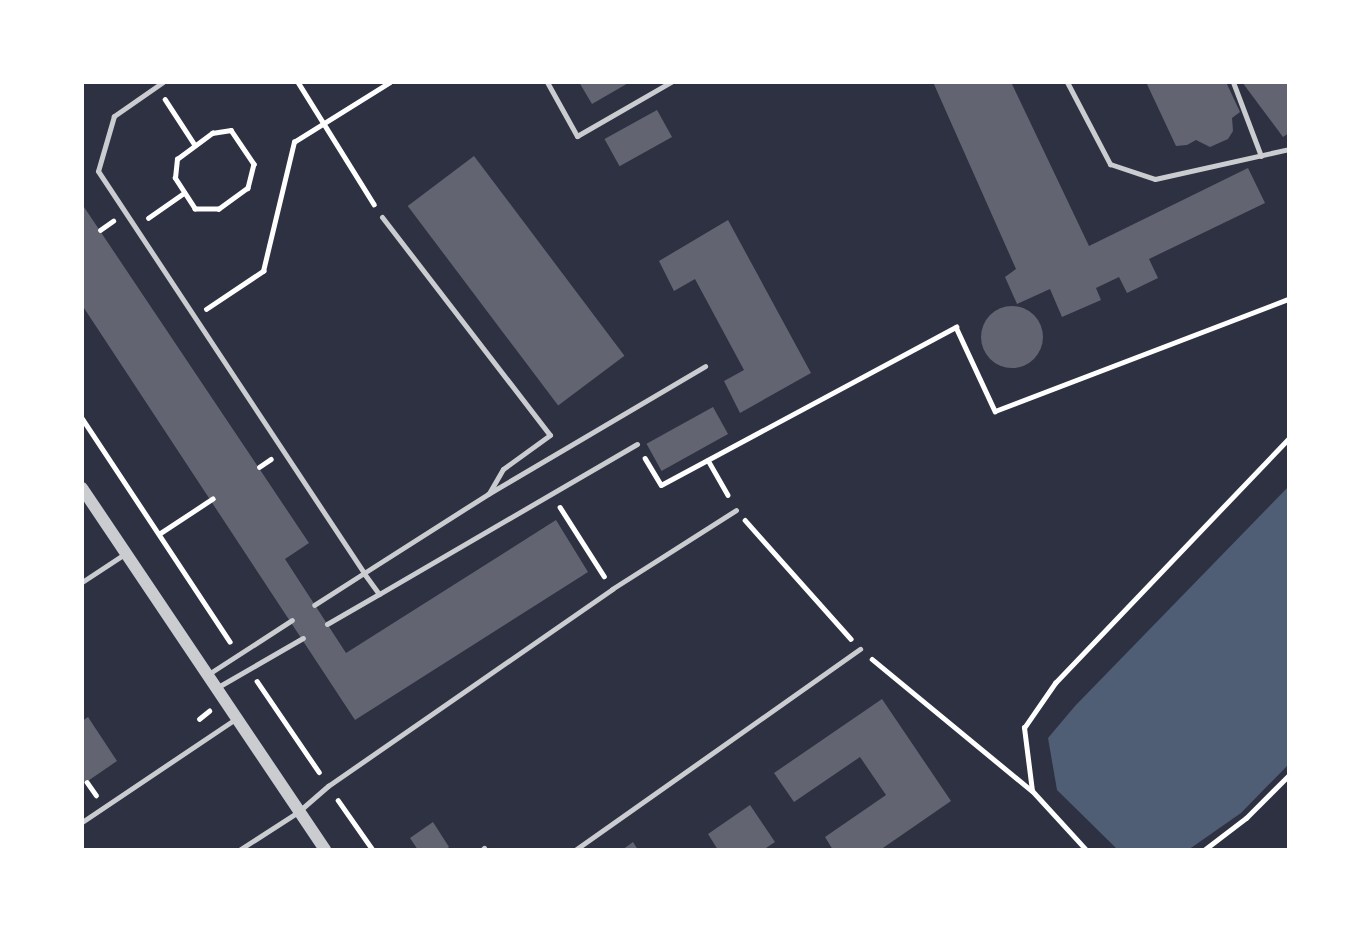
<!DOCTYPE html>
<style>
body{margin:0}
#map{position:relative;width:1371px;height:932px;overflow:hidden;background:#2d3142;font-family:"PT Sans",sans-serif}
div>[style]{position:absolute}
.water>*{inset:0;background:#4f5d75}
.building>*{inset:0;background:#626471;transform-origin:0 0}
.round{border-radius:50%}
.path>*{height:4.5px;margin:-2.25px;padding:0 2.25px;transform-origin:2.25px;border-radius:2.25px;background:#fff}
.service>*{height:5px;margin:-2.5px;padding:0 2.5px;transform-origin:2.5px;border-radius:2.5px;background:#caccd0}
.tertiary>*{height:12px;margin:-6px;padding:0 6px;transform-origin:6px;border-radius:6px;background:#caccd0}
span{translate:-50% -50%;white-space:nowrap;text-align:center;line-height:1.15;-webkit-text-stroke:6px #fff;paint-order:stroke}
.frame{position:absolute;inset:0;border:84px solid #fff;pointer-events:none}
</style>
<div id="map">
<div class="water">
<i style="clip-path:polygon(1289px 486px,1289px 764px,1241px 813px,1188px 850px,1118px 850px,1057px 790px,1048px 738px,1075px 706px)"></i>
</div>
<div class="building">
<i style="clip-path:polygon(579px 82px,630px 82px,592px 104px)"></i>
<i style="clip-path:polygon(933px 82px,1011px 82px,1089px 246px,1248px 168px,1265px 203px,1149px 259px,1158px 278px,1127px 293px,1119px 277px,1096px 288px,1101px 300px,1062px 317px,1050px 289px,1017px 304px,1005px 277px,1016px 269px)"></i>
<i style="clip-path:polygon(1146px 82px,1226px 82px,1240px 112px,1232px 118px,1233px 131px,1228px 139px,1210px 147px,1196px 140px,1187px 145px,1176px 146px)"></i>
<i style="clip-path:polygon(1242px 82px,1289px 82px,1289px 133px,1283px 137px)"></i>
<i style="left:657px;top:110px;width:31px;height:60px;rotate:61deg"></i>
<i style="left:474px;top:156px;width:250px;height:83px;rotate:53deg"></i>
<i style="clip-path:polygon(82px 204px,309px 543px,285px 559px,346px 653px,556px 520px,588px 572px,355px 720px,82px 305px)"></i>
<i style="clip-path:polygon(728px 220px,811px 373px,740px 413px,724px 381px,744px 370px,695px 279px,674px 291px,659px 261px)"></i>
<i class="round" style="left:981px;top:306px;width:62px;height:62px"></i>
<i style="left:713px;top:407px;width:31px;height:76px;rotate:61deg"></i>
<i style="clip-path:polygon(882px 699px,951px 801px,880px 850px,833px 850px,825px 837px,886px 795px,860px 757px,794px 802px,774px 773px)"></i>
<i style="clip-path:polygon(88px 717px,117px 761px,82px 785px,82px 721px)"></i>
<i style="clip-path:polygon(750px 805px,775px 842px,763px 850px,718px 850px,708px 834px)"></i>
<i style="clip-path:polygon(433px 822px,449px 847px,445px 850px,418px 850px,410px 838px)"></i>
<i style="clip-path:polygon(633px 842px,638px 850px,622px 850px)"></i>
</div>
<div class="path">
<i style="left:298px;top:82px;width:144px;rotate:58.1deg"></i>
<i style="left:165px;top:99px;width:55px;rotate:56.9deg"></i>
<i style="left:231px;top:130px;width:41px;rotate:55.9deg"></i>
<i style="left:254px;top:164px;width:25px;rotate:104deg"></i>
<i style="left:248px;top:188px;width:36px;rotate:144deg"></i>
<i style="left:219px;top:209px;width:24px;rotate:180deg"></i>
<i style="left:195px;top:209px;width:37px;rotate:-123deg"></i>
<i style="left:175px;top:178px;width:19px;rotate:-84deg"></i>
<i style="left:177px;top:159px;width:44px;rotate:-36.6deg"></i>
<i style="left:212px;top:133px;width:19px;rotate:-9deg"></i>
<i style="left:148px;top:218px;width:44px;rotate:-34.8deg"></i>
<i style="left:100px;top:230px;width:16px;rotate:-35deg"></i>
<i style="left:206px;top:309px;width:69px;rotate:-33.7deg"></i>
<i style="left:263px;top:271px;width:133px;rotate:-76.5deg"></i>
<i style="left:294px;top:142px;width:113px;rotate:-32deg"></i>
<i style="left:82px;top:418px;width:268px;rotate:56.5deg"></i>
<i style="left:645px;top:458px;width:31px;rotate:59deg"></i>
<i style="left:661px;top:485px;width:335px;rotate:-28.2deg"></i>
<i style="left:956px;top:327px;width:93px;rotate:65.1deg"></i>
<i style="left:995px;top:411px;width:315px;rotate:-20.9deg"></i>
<i style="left:708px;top:460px;width:40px;rotate:60.3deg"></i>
<i style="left:259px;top:467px;width:14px;rotate:-34deg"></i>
<i style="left:560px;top:507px;width:82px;rotate:57.5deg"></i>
<i style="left:745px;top:520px;width:159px;rotate:48.3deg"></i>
<i style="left:159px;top:534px;width:64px;rotate:-33.4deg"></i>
<i style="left:872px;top:659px;width:207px;rotate:39.5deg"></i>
<i style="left:257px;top:681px;width:110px;rotate:55.7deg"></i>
<i style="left:199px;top:719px;width:13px;rotate:-39deg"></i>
<i style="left:87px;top:782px;width:16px;rotate:55deg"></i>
<i style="left:338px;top:800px;width:61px;rotate:55deg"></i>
<i style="left:1086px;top:850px;width:80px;rotate:-132.5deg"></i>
<i style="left:1032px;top:791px;width:64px;rotate:-97.2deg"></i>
<i style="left:1024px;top:728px;width:55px;rotate:-55.4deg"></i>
<i style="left:1055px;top:683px;width:339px;rotate:-46.3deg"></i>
<i style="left:1204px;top:850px;width:53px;rotate:-37.3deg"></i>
<i style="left:1246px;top:818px;width:61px;rotate:-45deg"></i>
</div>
<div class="service">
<i style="left:163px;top:82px;width:60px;rotate:145.2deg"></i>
<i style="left:114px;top:116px;width:57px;rotate:106.2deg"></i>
<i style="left:98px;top:171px;width:482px;rotate:56.5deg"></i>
<i style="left:364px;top:573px;width:59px;rotate:147.4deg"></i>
<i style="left:547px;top:82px;width:62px;rotate:60.9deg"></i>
<i style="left:577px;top:136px;width:108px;rotate:-29.9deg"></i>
<i style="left:1067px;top:82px;width:93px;rotate:62.3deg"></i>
<i style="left:1110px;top:164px;width:47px;rotate:18.4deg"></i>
<i style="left:1155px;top:179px;width:137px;rotate:-12.6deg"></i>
<i style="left:1233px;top:82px;width:79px;rotate:69.3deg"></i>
<i style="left:382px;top:217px;width:275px;rotate:52.4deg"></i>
<i style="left:550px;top:435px;width:58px;rotate:144.1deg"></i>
<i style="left:503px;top:469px;width:28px;rotate:120deg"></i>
<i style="left:637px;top:444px;width:298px;rotate:149.8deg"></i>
<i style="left:379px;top:594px;width:26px;rotate:-126deg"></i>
<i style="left:364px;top:573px;width:147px;rotate:-32.5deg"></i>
<i style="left:488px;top:494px;width:252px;rotate:-30.5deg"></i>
<i style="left:82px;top:582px;width:53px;rotate:-33.4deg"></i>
<i style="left:327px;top:624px;width:60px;rotate:-30deg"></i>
<i style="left:207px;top:675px;width:101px;rotate:-32.9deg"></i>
<i style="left:218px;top:687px;width:98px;rotate:-30deg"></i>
<i style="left:82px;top:822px;width:187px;rotate:-33.9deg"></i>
<i style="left:239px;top:850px;width:70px;rotate:-32.8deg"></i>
<i style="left:298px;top:812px;width:40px;rotate:-41deg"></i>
<i style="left:328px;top:786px;width:346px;rotate:-34.7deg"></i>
<i style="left:612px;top:589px;width:147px;rotate:-32.5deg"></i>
<i style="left:482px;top:850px;width:3px;rotate:-45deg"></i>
<i style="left:575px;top:850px;width:349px;rotate:-35.2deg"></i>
</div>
<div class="tertiary">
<i style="left:82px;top:488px;width:436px;rotate:56.1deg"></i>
</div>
<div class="frame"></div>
</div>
